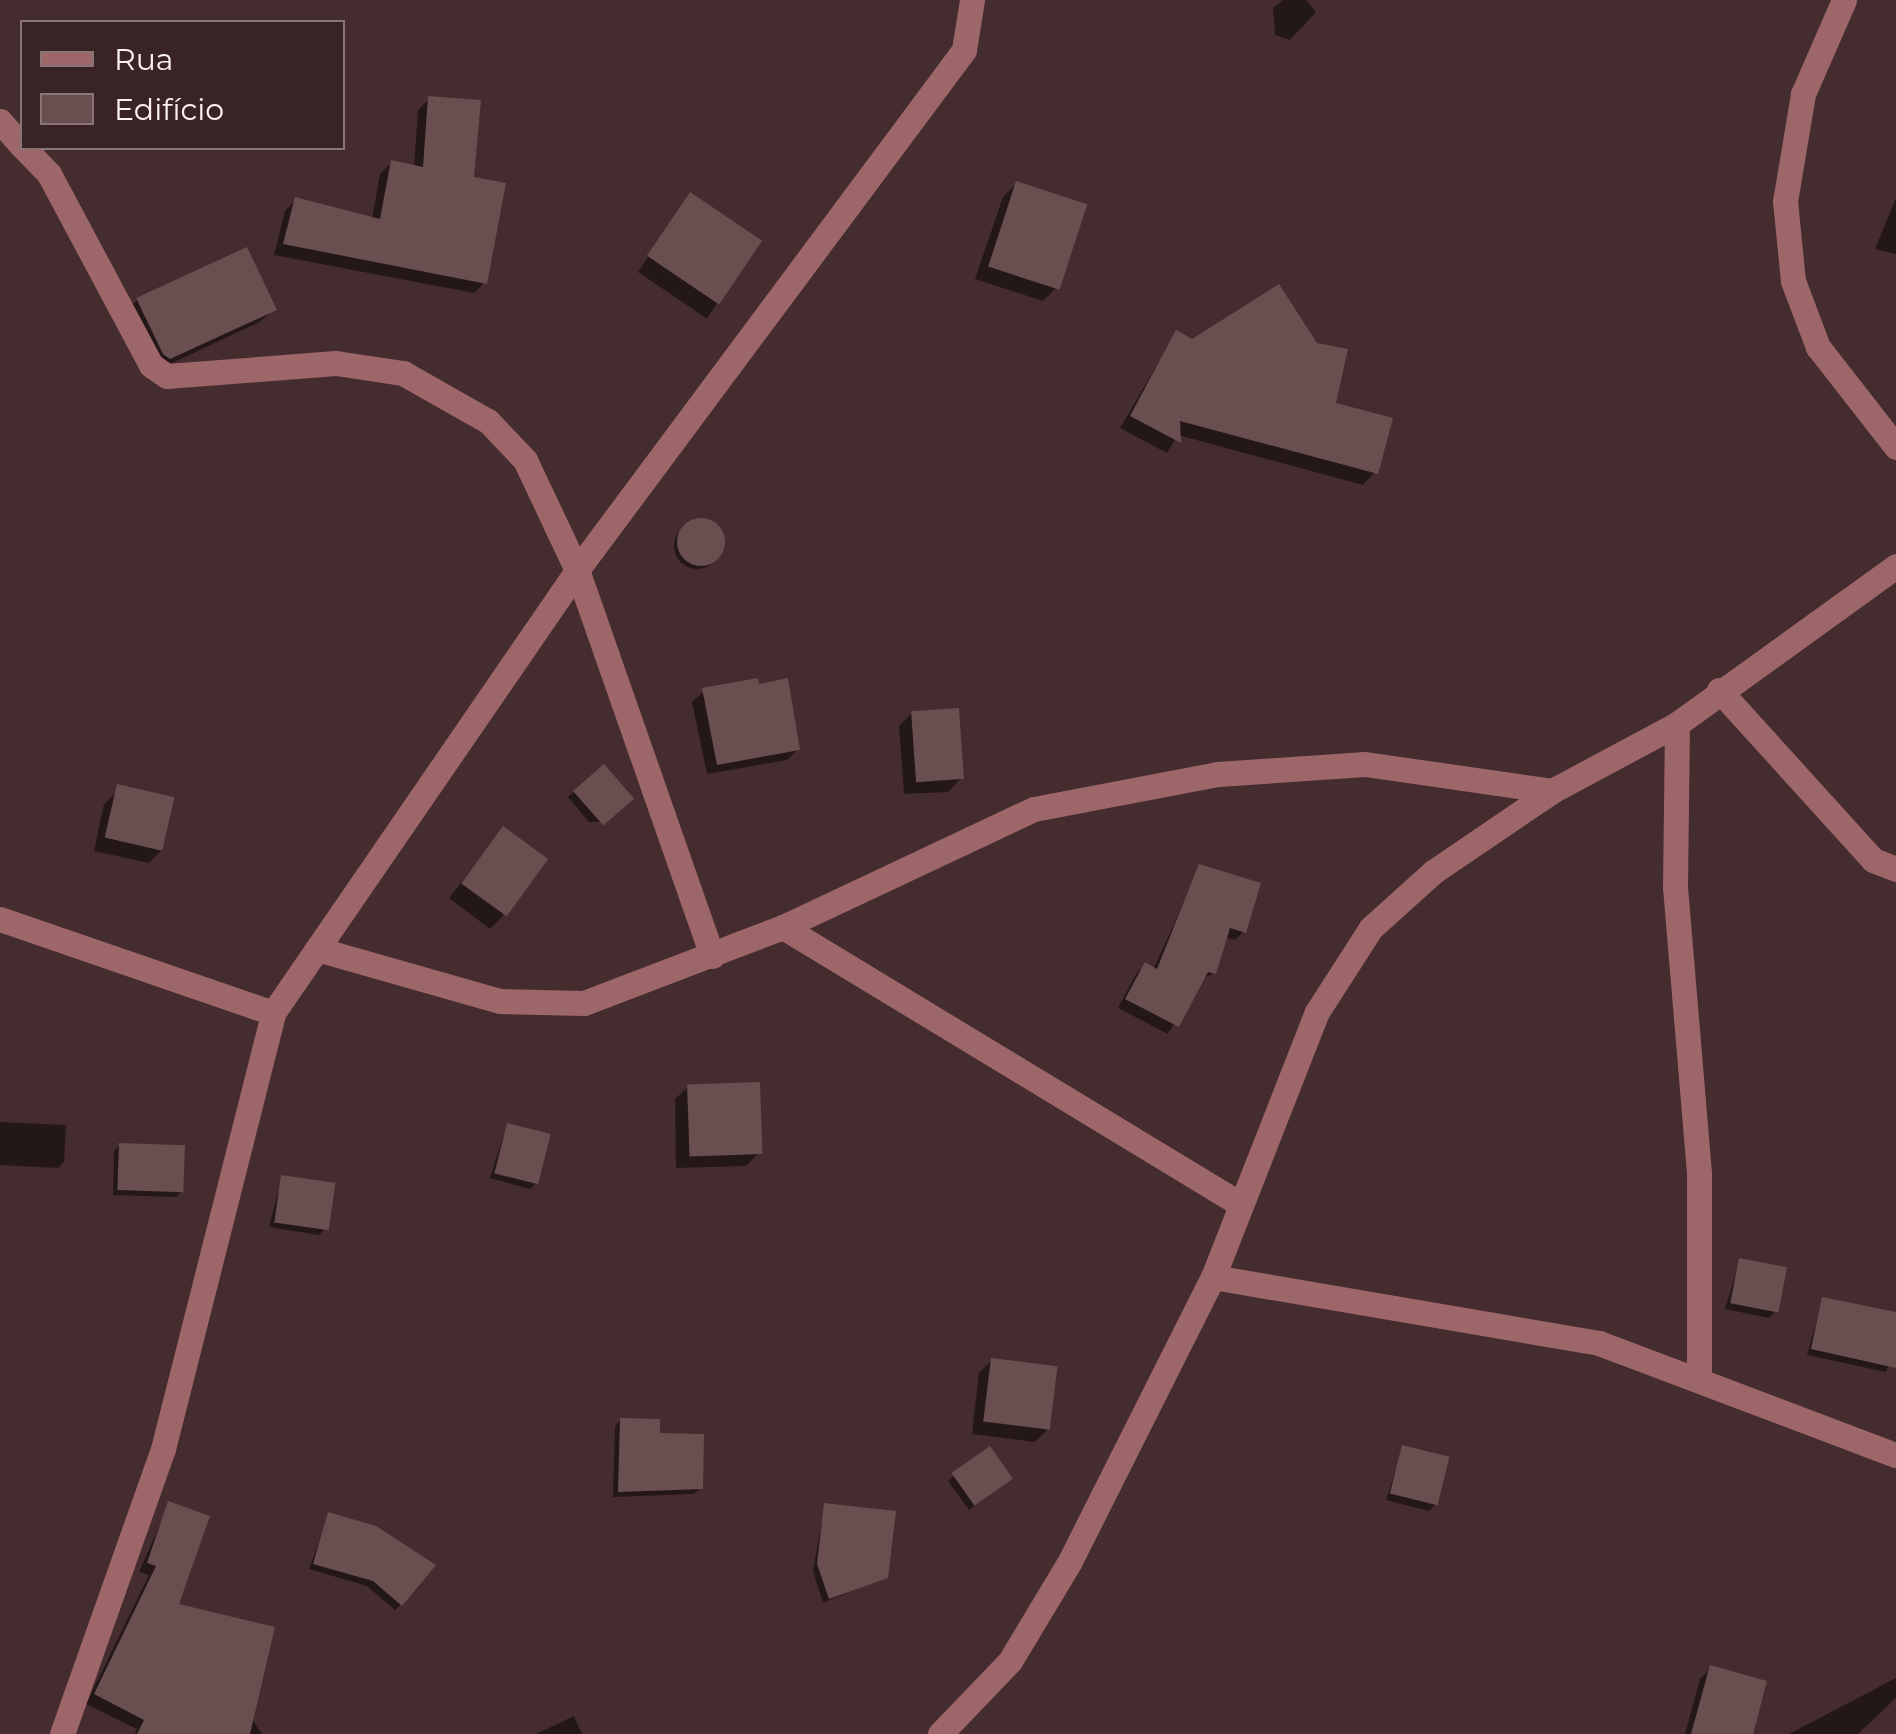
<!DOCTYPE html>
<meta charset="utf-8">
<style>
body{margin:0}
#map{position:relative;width:1896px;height:1734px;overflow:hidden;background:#452c2e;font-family:Montserrat,sans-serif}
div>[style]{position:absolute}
.shadow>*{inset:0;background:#0007;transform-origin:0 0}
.round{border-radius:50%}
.building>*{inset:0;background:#6a4f50;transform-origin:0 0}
.street>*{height:25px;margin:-12.5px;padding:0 12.5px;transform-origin:12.5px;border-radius:12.5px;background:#9d6669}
span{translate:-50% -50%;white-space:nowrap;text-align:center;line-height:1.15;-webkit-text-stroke:9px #3a2324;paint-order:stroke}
.legend{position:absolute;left:20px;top:20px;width:325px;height:130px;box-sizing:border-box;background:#3a2324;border:2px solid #887576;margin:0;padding:12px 18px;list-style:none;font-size:30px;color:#fdf0f0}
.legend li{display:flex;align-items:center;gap:20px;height:50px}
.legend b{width:50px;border:2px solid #887576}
</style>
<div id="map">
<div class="shadow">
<i style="clip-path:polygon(1306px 0,1316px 12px,1290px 40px,1275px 35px,1273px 8px,1283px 0)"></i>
<i style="clip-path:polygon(429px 99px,472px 179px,485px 282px,474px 293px,274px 255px,285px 211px,296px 200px,372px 219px,380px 174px,391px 163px,414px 168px,418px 110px)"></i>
<i style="clip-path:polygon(1016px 184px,1056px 288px,1043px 301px,975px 279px,1003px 197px)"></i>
<i style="left:690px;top:195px;width:83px;height:93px;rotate:34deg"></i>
<i style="clip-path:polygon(1896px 198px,1896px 254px,1875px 249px)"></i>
<i style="clip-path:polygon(137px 300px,274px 309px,260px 322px,157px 370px,124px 313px)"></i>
<i style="clip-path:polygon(1176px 333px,1333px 404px,1375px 472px,1363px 485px,1178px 435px,1167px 453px,1120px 428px)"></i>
<i class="round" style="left:674px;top:523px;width:46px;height:46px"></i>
<i style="clip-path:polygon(704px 691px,798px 749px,787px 760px,707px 774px,692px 702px)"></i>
<i style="clip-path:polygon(912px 713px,961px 778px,948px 792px,904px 794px,899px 726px)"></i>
<i style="clip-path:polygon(118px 791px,162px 850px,149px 863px,94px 851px,104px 804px)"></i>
<i style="clip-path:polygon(574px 792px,603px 822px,589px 822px,568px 797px)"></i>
<i style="clip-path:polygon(503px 829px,503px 916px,490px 929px,449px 898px)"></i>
<i style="clip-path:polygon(1200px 867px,1244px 931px,1235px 940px,1225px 937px,1214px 973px,1200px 980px,1168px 1034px,1118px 1008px,1136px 974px,1145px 965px,1153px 970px)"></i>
<i style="clip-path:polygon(689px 1086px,759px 1153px,746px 1166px,676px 1168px,675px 1099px)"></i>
<i style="clip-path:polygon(0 1122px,66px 1125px,64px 1162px,58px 1168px,0 1165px)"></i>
<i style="clip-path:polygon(507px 1125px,536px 1183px,530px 1189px,490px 1178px)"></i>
<i style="clip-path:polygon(120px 1145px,182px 1191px,176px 1197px,113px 1195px,114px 1151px)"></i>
<i style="clip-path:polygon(282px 1178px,325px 1229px,319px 1235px,269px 1227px)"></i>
<i style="clip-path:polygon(1740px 1260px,1775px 1312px,1769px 1318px,1725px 1309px)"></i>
<i style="clip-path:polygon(1823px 1299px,1896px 1315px,1896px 1346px,1886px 1372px,1807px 1355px)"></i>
<i style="clip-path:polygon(992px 1360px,1048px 1429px,1035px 1442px,972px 1434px,979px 1373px)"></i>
<i style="clip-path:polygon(621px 1420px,700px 1488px,694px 1494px,613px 1497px,615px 1426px)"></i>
<i style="clip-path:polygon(1403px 1448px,1435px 1505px,1429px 1511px,1386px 1500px)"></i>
<i style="clip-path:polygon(954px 1476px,1004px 1484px,969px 1510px,948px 1481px)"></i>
<i style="clip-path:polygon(169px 1504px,176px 1606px,262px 1734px,135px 1734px,137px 1729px,86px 1704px,149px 1575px,139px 1572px)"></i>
<i style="clip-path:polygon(825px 1505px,886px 1577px,823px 1603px,813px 1571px)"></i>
<i style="clip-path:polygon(329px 1515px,401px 1604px,395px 1610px,367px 1586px,309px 1569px)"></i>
<i style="clip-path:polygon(1711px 1668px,1750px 1734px,1685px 1734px,1700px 1679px)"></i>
<i style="clip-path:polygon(1896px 1678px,1896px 1698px,1858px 1734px,1789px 1734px)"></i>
<i style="clip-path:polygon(574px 1716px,582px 1734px,536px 1734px)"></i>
</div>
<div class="building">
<i style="clip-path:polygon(428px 96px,481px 100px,474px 177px,506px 183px,487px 284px,283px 244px,295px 197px,380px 219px,391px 160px,423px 167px)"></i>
<i style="left:1016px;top:181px;width:75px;height:90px;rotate:18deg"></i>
<i style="left:690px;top:192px;width:87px;height:77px;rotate:34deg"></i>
<i style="clip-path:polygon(247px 247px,277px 310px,170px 359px,163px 354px,136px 298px)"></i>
<i style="clip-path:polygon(1279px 284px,1317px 343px,1348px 349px,1336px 403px,1393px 418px,1378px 474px,1180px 421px,1181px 443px,1130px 416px,1176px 330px,1192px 339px)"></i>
<i class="round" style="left:677px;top:518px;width:48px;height:48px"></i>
<i style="clip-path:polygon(758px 678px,759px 684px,788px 678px,800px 750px,717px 765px,702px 688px)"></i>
<i style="left:959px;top:708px;width:71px;height:48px;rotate:86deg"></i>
<i style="left:604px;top:764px;width:46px;height:41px;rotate:49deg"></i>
<i style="left:117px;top:784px;width:59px;height:55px;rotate:13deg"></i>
<i style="left:503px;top:826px;width:56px;height:71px;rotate:36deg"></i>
<i style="clip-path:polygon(1199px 864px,1261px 883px,1246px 933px,1230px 928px,1216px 974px,1208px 972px,1179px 1027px,1125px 999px,1145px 962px,1157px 969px)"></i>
<i style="left:760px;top:1082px;width:72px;height:73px;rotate:88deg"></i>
<i style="left:507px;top:1123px;width:45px;height:52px;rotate:14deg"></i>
<i style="left:119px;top:1143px;width:66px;height:47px;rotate:2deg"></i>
<i style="left:281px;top:1175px;width:55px;height:48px;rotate:8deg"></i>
<i style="left:1739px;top:1258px;width:49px;height:46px;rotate:11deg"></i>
<i style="clip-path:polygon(1822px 1297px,1896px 1312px,1896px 1368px,1811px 1349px)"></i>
<i style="left:991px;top:1358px;width:67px;height:64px;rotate:7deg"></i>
<i style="clip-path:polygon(620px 1418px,660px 1419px,660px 1433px,704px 1434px,703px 1489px,618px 1492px)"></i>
<i style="left:1402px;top:1445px;width:49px;height:50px;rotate:14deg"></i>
<i style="left:990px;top:1446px;width:40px;height:47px;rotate:55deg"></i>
<i style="clip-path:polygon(168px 1501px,210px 1516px,179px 1604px,275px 1627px,250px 1734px,137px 1734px,144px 1720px,94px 1694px,156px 1566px,147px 1563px)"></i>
<i style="clip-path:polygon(824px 1503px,896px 1511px,888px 1578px,829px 1599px,817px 1564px)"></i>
<i style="clip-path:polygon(328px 1512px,376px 1526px,436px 1565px,402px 1606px,373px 1581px,313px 1564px)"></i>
<i style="clip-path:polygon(1710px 1665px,1767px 1681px,1753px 1734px,1691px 1734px)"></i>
</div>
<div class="street">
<i style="left:1844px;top:0;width:103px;rotate:113.6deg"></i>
<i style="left:1803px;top:94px;width:109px;rotate:99.5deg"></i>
<i style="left:1785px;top:201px;width:80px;rotate:84.3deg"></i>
<i style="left:1793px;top:281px;width:71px;rotate:69.3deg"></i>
<i style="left:1818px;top:347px;width:127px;rotate:52deg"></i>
<i style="left:0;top:121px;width:33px;rotate:49deg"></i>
<i style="left:24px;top:148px;width:36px;rotate:46deg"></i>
<i style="left:49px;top:174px;width:217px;rotate:61.9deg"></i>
<i style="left:151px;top:365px;width:19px;rotate:35deg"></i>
<i style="left:167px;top:376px;width:169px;rotate:-4.4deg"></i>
<i style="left:336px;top:363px;width:68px;rotate:8.5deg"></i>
<i style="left:403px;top:373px;width:98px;rotate:29.5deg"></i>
<i style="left:488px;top:421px;width:54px;rotate:46.5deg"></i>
<i style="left:525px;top:460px;width:122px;rotate:64.7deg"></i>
<i style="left:577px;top:570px;width:409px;rotate:70.7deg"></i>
<i style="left:1719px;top:690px;width:229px;rotate:47.8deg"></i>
<i style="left:1873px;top:860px;width:25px;rotate:21deg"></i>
<i style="left:1677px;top:724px;width:163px;rotate:90.7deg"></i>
<i style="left:1675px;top:887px;width:287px;rotate:85.2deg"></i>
<i style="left:1699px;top:1173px;width:203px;rotate:90deg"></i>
<i style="left:0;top:919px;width:289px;rotate:19deg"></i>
<i style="left:273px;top:1013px;width:78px;rotate:-55.5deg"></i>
<i style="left:317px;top:949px;width:190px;rotate:15.9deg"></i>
<i style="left:500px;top:1001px;width:84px;rotate:1.4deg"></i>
<i style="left:584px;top:1003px;width:213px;rotate:-20.9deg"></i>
<i style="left:783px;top:927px;width:277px;rotate:-25.2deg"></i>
<i style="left:1034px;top:809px;width:187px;rotate:-10.8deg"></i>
<i style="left:1218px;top:774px;width:147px;rotate:-3.9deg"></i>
<i style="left:1365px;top:764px;width:189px;rotate:8.2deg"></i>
<i style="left:783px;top:927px;width:534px;rotate:31.22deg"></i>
<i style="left:317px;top:949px;width:460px;rotate:-55.5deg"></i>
<i style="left:577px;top:570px;width:648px;rotate:-53.34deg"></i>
<i style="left:964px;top:50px;width:51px;rotate:-80.9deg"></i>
<i style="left:1213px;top:1277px;width:392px;rotate:9.7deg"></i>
<i style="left:1599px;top:1343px;width:317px;rotate:20.7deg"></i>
<i style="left:62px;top:1734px;width:302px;rotate:-70.5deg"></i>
<i style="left:163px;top:1449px;width:450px;rotate:-75.8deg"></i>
<i style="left:940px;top:1734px;width:101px;rotate:-46.2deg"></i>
<i style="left:1010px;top:1661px;width:117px;rotate:-59deg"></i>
<i style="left:1070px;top:1561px;width:318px;rotate:-63.3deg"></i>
<i style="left:1213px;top:1277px;width:285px;rotate:-68.6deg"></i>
<i style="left:1317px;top:1012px;width:100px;rotate:-57.3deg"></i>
<i style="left:1371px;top:928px;width:84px;rotate:-42.1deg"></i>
<i style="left:1433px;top:872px;width:144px;rotate:-34.2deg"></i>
<i style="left:1552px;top:791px;width:142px;rotate:-28.2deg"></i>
<i style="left:1677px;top:724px;width:270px;rotate:-35.8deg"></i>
</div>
<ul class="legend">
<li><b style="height:12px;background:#9d6669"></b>Rua</li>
<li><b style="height:28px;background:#6a4f50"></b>Edifício</li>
</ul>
</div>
